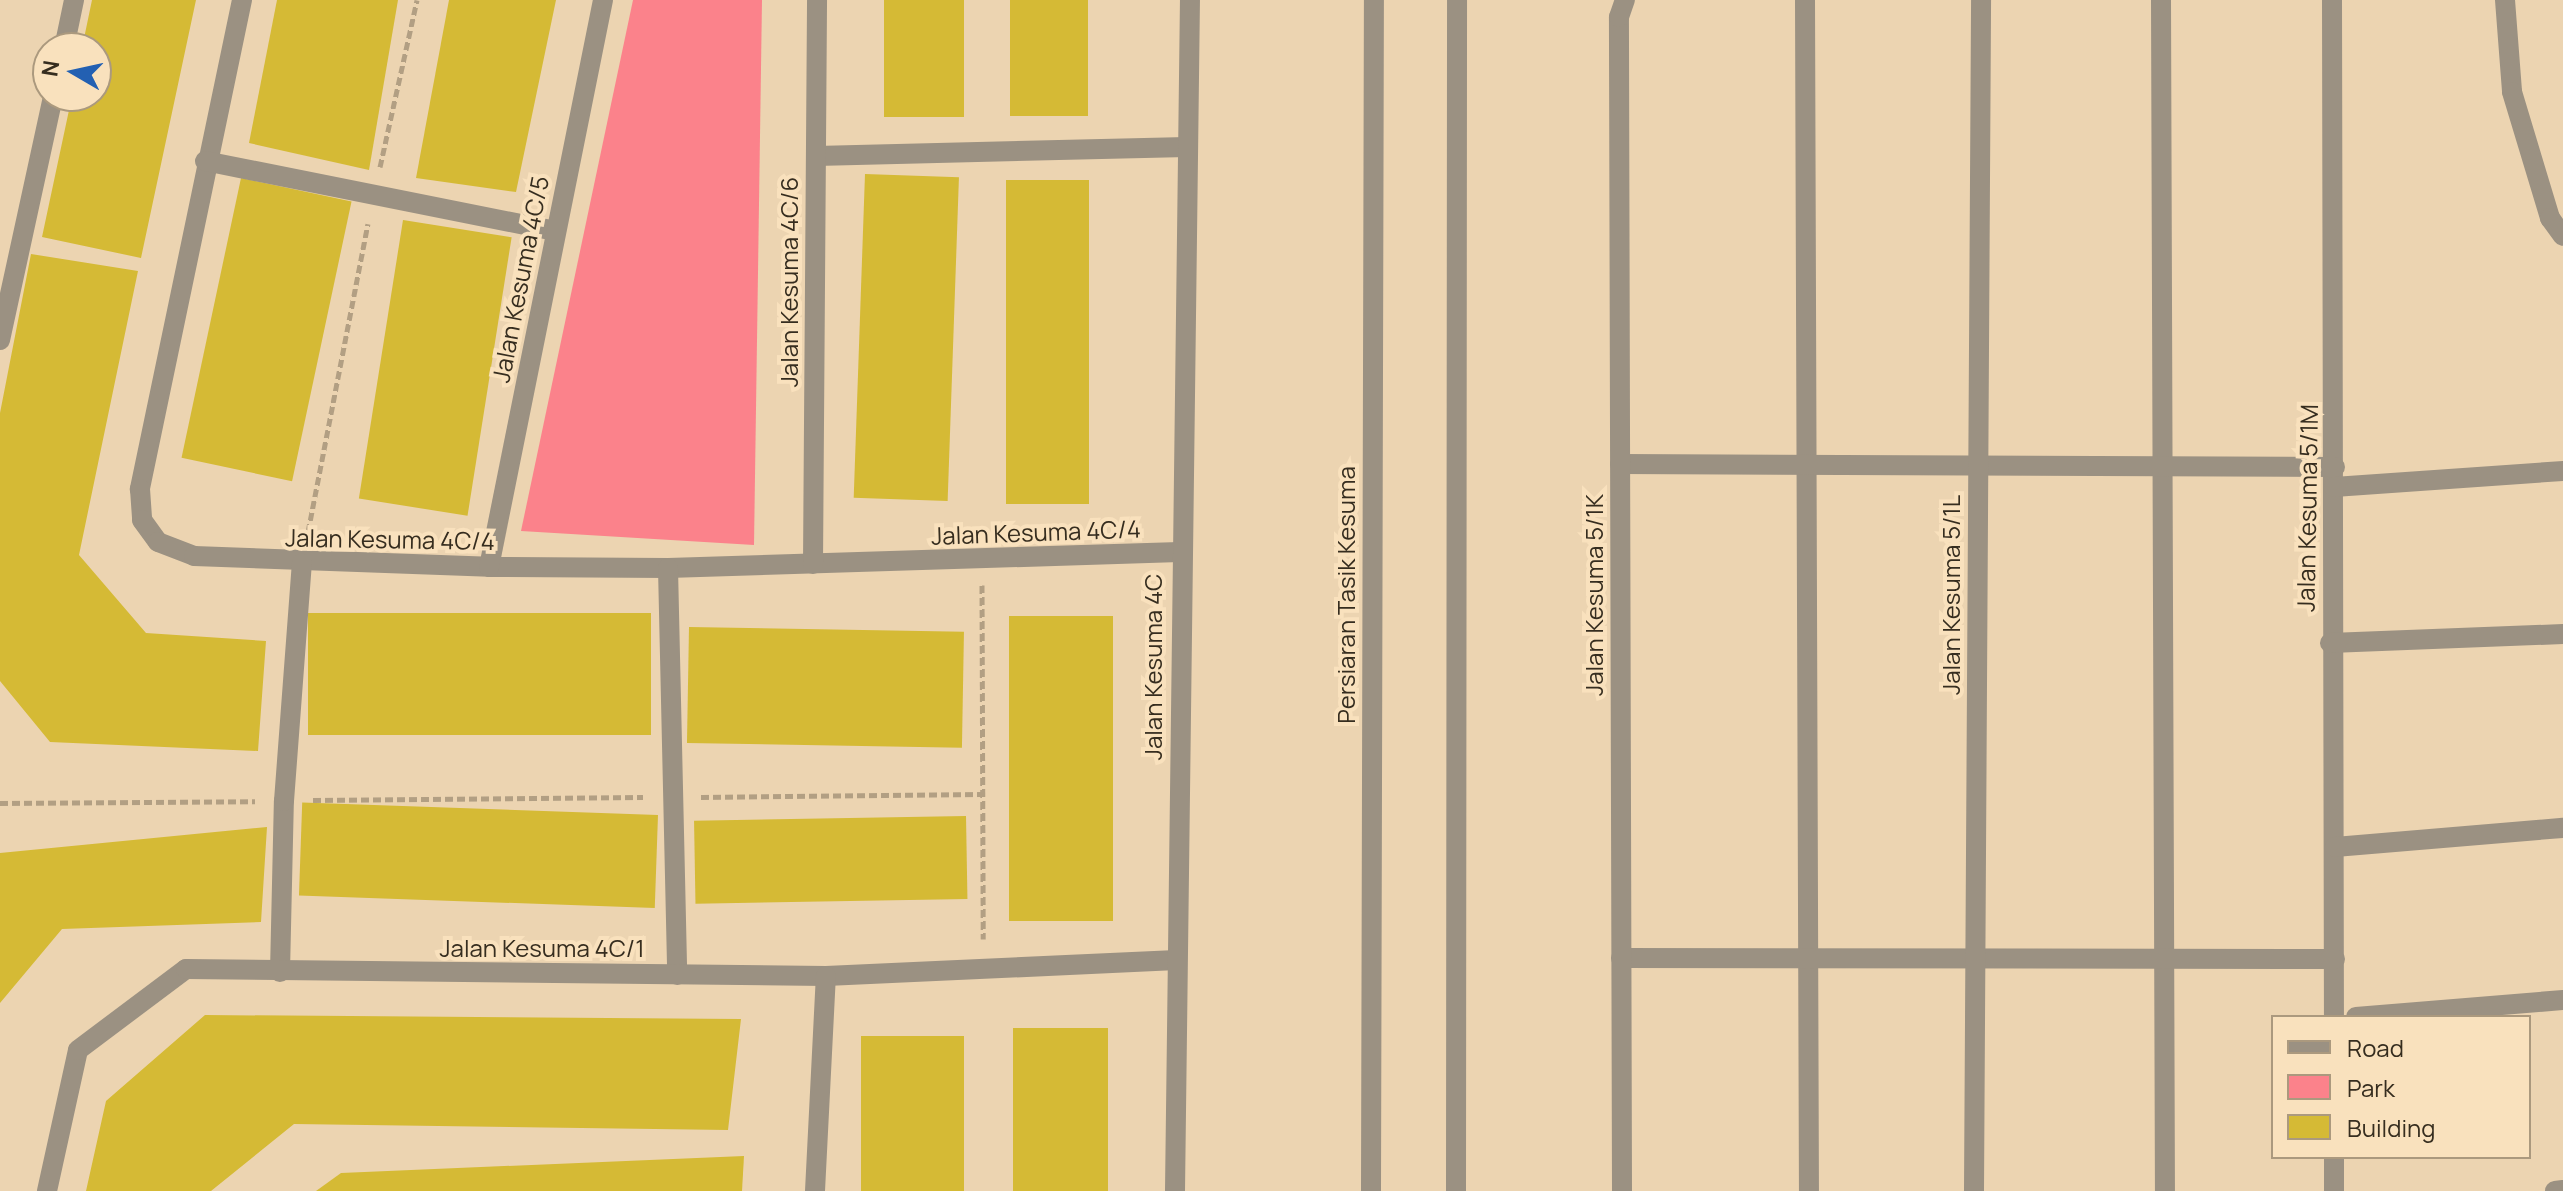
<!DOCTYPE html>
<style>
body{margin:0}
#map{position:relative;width:2563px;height:1191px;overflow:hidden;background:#ecd4b1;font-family:Manrope,sans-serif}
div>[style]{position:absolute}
.green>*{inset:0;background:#fb828b}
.building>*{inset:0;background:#d5ba35;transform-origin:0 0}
.path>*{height:5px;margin-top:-2.5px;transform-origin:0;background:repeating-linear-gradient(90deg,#b29f83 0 8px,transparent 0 12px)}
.minor>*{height:20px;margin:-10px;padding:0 10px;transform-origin:10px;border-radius:10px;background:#9b9182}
span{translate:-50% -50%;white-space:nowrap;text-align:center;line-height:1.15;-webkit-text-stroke:8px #f9e1bd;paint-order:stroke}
.street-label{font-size:24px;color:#362d1f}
.legend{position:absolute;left:2271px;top:1015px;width:260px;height:144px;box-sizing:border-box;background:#f9e1bd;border:2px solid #ab997e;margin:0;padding:10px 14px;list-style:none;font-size:24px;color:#362d1f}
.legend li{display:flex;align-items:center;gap:16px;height:40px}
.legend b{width:40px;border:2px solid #ab997e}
.north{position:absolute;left:32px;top:32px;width:80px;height:80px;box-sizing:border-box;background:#f9e1bd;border:2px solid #ab997e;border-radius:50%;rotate:279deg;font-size:22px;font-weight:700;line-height:32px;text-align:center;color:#362d1f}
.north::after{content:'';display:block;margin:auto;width:28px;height:36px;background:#2360b2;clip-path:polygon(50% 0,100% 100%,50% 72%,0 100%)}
</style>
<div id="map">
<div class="green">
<i style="clip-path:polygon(633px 0,762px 0,754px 545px,521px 531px)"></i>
</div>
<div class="building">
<i style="clip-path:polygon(92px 0,196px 0,141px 258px,42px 237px,72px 96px,96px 96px,96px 48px,82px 48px)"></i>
<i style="clip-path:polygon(277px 0,398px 0,369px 170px,249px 143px)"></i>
<i style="clip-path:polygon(449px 0,556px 0,516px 192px,416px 178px)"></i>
<i style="left:884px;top:0;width:80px;height:117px"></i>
<i style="left:1010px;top:0;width:78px;height:116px"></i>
<i style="left:865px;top:174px;width:94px;height:324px;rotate:2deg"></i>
<i style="left:241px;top:178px;width:113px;height:286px;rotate:12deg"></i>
<i style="left:1006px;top:180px;width:83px;height:324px"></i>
<i style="left:403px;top:220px;width:110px;height:282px;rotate:9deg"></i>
<i style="clip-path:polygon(31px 254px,138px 271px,79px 555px,146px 633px,266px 641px,258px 751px,50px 742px,0 681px,0 413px)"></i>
<i style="left:308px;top:613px;width:343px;height:122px"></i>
<i style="left:1009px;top:616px;width:104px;height:305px"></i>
<i style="left:689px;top:627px;width:275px;height:116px;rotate:1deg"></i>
<i style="left:658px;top:815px;width:93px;height:356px;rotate:92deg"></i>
<i style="left:966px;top:816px;width:83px;height:272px;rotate:89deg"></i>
<i style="clip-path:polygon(267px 827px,261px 922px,62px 929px,0 1003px,0 853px)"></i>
<i style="clip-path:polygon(205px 1015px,741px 1019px,728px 1130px,294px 1124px,211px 1191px,86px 1191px,106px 1101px)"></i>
<i style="left:1108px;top:1028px;width:163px;height:95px;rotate:90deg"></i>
<i style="left:964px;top:1036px;width:155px;height:103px;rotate:90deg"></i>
<i style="clip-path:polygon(744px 1156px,742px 1191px,316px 1191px,341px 1173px)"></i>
</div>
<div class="path">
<i style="left:380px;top:167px;width:171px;rotate:-77.5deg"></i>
<i style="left:308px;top:532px;width:314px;rotate:-79deg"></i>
<i style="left:982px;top:585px;width:354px;rotate:89.8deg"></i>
<i style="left:701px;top:797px;width:282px;rotate:-0.6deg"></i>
<i style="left:313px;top:800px;width:330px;rotate:-0.5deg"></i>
<i style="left:0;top:803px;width:255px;rotate:-0.4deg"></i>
</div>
<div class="minor">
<i style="left:242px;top:0;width:500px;rotate:101.8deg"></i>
<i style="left:140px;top:489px;width:31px;rotate:86deg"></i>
<i style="left:142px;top:520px;width:27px;rotate:54deg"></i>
<i style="left:158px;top:542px;width:39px;rotate:21deg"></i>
<i style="left:194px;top:556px;width:295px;rotate:2.1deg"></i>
<i style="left:489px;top:567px;width:179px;rotate:0.3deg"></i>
<i style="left:668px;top:568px;width:512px;rotate:-1.79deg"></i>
<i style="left:1805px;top:0;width:1191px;rotate:89.81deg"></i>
<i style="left:2161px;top:0;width:1191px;rotate:89.81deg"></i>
<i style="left:2332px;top:0;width:1017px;rotate:89.89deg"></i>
<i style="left:2505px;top:0;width:92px;rotate:85.6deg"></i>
<i style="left:2512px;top:92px;width:132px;rotate:73.2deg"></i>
<i style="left:2550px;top:218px;width:22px;rotate:54deg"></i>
<i style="left:64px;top:48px;width:49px;rotate:-78.2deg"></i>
<i style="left:816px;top:156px;width:371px;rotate:-1.4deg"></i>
<i style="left:205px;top:161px;width:358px;rotate:11.3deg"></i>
<i style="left:0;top:340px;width:250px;rotate:-77.7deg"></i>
<i style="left:1620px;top:464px;width:715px;rotate:0.24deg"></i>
<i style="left:2334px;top:487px;width:230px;rotate:-4deg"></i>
<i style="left:813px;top:564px;width:564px;rotate:-89.59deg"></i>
<i style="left:489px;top:567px;width:578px;rotate:-78.63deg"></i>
<i style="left:668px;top:568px;width:407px;rotate:88.7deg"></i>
<i style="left:2330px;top:643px;width:233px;rotate:-2.2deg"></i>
<i style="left:2335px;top:847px;width:229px;rotate:-4.8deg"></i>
<i style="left:1621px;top:958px;width:714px;rotate:0.08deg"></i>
<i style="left:280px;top:972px;width:171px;rotate:-88.7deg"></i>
<i style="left:284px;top:801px;width:238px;rotate:-85.7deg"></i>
<i style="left:2356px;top:1017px;width:208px;rotate:-4.7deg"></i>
<i style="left:47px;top:1191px;width:144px;rotate:-77.6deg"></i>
<i style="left:78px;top:1050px;width:135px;rotate:-36.9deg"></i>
<i style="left:186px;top:969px;width:640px;rotate:0.63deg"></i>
<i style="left:826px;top:976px;width:351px;rotate:-2.6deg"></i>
<i style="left:815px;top:1191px;width:215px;rotate:-87.1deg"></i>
<i style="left:1175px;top:1191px;width:1191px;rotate:-89.28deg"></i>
<i style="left:1371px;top:1191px;width:1191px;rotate:-89.86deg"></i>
<i style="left:1456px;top:1191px;width:1191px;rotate:-89.95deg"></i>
<i style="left:1622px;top:1191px;width:1174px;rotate:-90.15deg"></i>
<i style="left:1619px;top:17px;width:18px;rotate:-71deg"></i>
<i style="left:1974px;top:1191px;width:1191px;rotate:-89.66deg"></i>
<i style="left:2334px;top:1191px;width:34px;rotate:-90deg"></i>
<i style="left:2555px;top:1191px;width:8px;rotate:-7deg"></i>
</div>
<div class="street-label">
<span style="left:520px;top:279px;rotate:-79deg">Jalan Kesuma 4C/5</span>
<span style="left:789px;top:282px;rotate:-90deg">Jalan Kesuma 4C/6</span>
<span style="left:2307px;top:508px;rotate:-89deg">Jalan Kesuma 5/1M</span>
<span style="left:1036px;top:532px;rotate:-2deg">Jalan Kesuma 4C/4</span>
<span style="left:390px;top:539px;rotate:1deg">Jalan Kesuma 4C/4</span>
<span style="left:1346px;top:595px;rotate:-90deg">Persiaran Tasik Kesuma</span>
<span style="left:1594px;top:595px;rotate:-90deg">Jalan Kesuma 5/1K</span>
<span style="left:1951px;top:595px;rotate:-90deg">Jalan Kesuma 5/1L</span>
<span style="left:1153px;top:667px;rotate:-90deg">Jalan Kesuma 4C</span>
<span style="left:542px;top:948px">Jalan Kesuma 4C/1</span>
</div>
<ul class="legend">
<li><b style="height:10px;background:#9b9182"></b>Road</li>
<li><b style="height:22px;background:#fb828b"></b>Park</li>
<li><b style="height:22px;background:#d5ba35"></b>Building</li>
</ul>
<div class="north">N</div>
</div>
